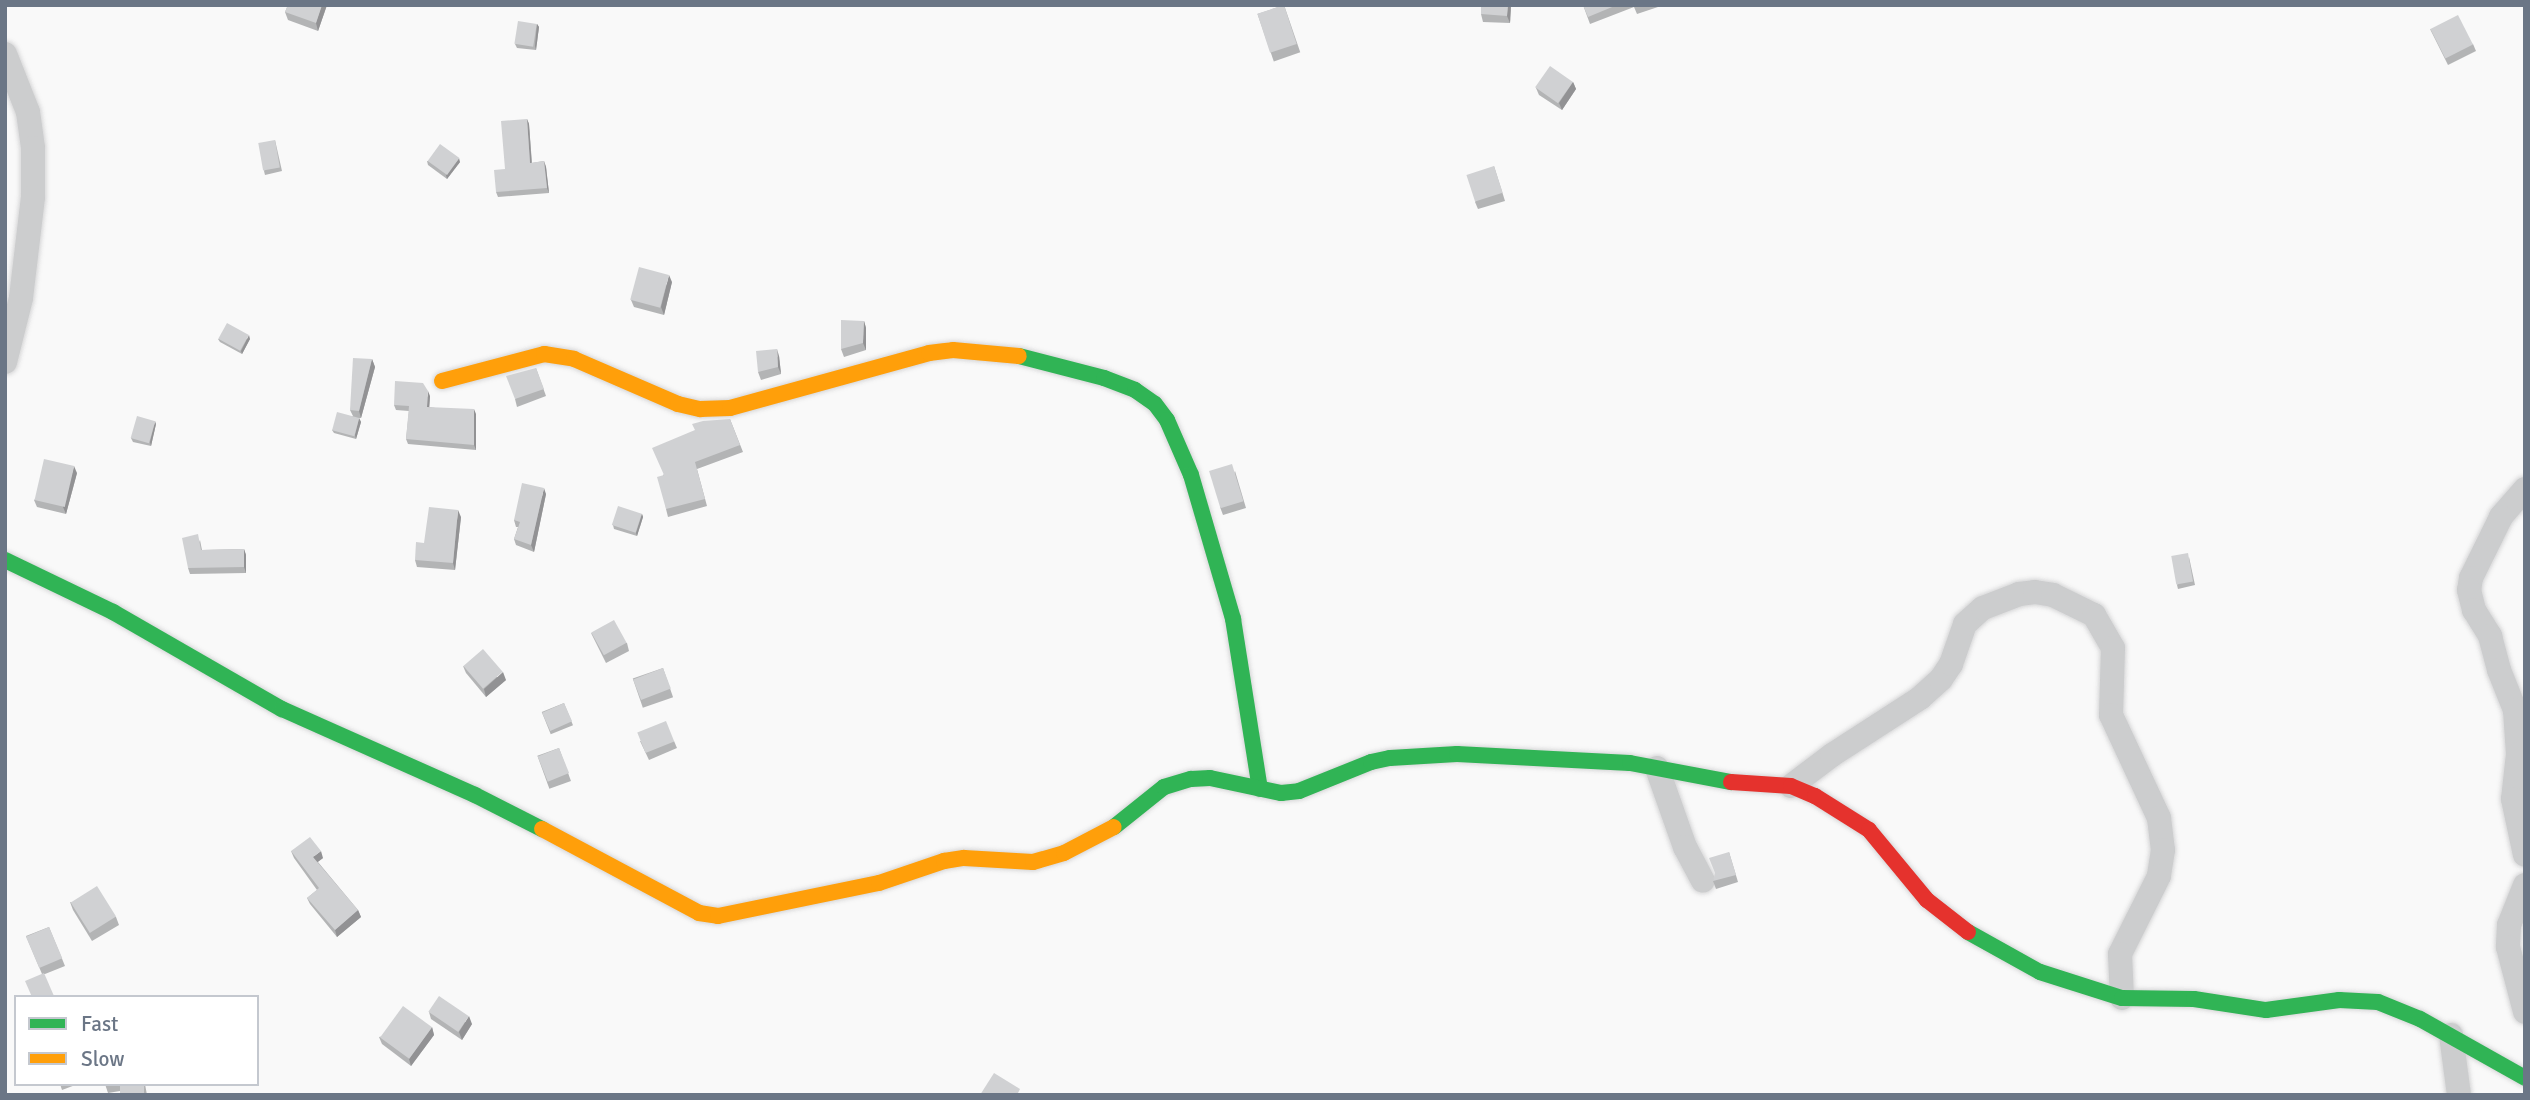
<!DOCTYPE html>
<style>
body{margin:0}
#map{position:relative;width:2530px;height:1100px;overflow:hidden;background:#f9f9f9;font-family:Signika,sans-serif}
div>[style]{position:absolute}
.roads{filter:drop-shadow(0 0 2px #d6d6d7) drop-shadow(0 0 2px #d6d6d7)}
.street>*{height:24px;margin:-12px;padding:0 12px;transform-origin:12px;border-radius:12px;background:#cccdce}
.fast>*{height:16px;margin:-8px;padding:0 8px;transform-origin:8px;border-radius:8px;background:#30b455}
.slow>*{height:16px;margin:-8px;padding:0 8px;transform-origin:8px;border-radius:8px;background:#ff9f0a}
.jam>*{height:16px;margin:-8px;padding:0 8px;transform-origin:8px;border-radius:8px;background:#e5322d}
.wall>*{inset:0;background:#b3b4b5;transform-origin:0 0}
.shaded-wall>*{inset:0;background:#929294}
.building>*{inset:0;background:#d0d1d3;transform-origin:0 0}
span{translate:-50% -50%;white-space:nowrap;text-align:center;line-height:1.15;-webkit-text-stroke:7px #fff;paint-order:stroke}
.frame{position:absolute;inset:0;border:7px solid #6b7686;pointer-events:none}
.legend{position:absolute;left:14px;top:995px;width:245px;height:91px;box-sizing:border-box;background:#fff;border:2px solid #c4c8cf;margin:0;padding:9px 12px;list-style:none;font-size:21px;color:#6b7686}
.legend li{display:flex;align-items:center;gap:14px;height:35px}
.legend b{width:35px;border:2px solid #c4c8cf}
</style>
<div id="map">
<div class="roads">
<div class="street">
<i style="left:5px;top:54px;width:62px;rotate:68.4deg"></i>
<i style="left:28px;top:112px;width:36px;rotate:82deg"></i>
<i style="left:33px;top:148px;width:49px;rotate:90deg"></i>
<i style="left:33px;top:197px;width:102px;rotate:96.8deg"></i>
<i style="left:21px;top:298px;width:66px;rotate:104deg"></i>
<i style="left:2525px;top:489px;width:37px;rotate:131deg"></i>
<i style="left:2501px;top:517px;width:68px;rotate:116.2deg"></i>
<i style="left:2471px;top:578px;width:12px;rotate:99deg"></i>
<i style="left:2469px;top:590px;width:21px;rotate:76deg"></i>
<i style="left:2474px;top:610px;width:31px;rotate:58deg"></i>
<i style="left:2490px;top:636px;width:35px;rotate:75deg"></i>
<i style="left:2499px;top:670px;width:43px;rotate:68.2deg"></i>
<i style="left:2515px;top:710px;width:44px;rotate:86.1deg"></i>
<i style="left:2518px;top:754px;width:45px;rotate:96.3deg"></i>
<i style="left:2513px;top:799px;width:57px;rotate:77.9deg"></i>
<i style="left:1657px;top:768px;width:84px;rotate:70.5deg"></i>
<i style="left:1685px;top:847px;width:38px;rotate:62deg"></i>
<i style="left:1791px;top:786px;width:51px;rotate:-37.1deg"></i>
<i style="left:1832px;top:755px;width:105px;rotate:-32.9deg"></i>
<i style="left:1920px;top:698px;width:28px;rotate:-42deg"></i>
<i style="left:1941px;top:679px;width:18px;rotate:-56deg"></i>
<i style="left:1951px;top:664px;width:42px;rotate:-70.7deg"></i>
<i style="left:1965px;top:624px;width:24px;rotate:-42deg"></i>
<i style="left:1983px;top:608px;width:39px;rotate:-21deg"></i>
<i style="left:2019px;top:594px;width:16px;rotate:-7deg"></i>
<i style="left:2035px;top:592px;width:18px;rotate:9deg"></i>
<i style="left:2053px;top:595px;width:46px;rotate:26deg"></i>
<i style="left:2094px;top:615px;width:38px;rotate:60deg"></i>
<i style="left:2113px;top:648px;width:67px;rotate:91.7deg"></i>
<i style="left:2111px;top:715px;width:114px;rotate:65deg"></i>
<i style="left:2159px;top:818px;width:32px;rotate:83deg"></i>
<i style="left:2163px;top:850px;width:26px;rotate:99deg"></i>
<i style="left:2159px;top:876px;width:87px;rotate:116.6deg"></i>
<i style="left:2120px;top:954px;width:44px;rotate:87.4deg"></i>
<i style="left:2525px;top:885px;width:43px;rotate:111.8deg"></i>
<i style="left:2509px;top:925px;width:22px;rotate:93deg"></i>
<i style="left:2508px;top:947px;width:67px;rotate:75.3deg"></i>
<i style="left:2451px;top:1035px;width:61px;rotate:82.4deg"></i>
</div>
<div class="fast">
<i style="left:1019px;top:356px;width:88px;rotate:14.5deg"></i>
<i style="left:1104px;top:378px;width:33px;rotate:21deg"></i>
<i style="left:1135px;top:390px;width:24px;rotate:35deg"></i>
<i style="left:1155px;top:404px;width:20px;rotate:53deg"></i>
<i style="left:1167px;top:420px;width:60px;rotate:66.4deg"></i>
<i style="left:1191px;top:475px;width:150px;rotate:73.7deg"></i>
<i style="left:1233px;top:619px;width:172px;rotate:81deg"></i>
<i style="left:5px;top:560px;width:120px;rotate:25.7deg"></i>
<i style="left:113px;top:612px;width:195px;rotate:29.9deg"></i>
<i style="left:282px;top:709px;width:211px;rotate:24deg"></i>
<i style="left:475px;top:795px;width:75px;rotate:26.9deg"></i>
<i style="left:1114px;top:827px;width:64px;rotate:-38.7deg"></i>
<i style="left:1164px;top:787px;width:28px;rotate:-17deg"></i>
<i style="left:1191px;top:779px;width:19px;rotate:-3deg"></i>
<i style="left:1210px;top:778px;width:73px;rotate:11.9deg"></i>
<i style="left:1281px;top:793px;width:18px;rotate:-6deg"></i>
<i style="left:1299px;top:791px;width:78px;rotate:-21.9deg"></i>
<i style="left:1371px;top:762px;width:19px;rotate:-12deg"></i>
<i style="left:1390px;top:758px;width:67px;rotate:-3.4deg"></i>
<i style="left:1457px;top:754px;width:173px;rotate:3deg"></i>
<i style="left:1630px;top:763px;width:103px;rotate:10.7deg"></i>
<i style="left:1968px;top:932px;width:82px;rotate:29.1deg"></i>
<i style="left:2040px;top:972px;width:86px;rotate:17.6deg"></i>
<i style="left:2122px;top:998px;width:72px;rotate:0.8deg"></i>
<i style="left:2194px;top:999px;width:73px;rotate:8.7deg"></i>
<i style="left:2266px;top:1010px;width:74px;rotate:-7.8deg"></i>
<i style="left:2339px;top:1000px;width:39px;rotate:3deg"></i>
<i style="left:2378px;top:1002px;width:45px;rotate:22deg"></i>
<i style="left:2420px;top:1019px;width:120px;rotate:29.3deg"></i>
</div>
<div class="slow">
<i style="left:442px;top:381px;width:106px;rotate:-14.8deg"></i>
<i style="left:544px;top:354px;width:30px;rotate:9deg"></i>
<i style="left:574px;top:359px;width:113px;rotate:23.4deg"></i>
<i style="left:678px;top:404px;width:23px;rotate:13deg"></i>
<i style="left:700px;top:409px;width:30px;rotate:-2deg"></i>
<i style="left:730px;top:408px;width:206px;rotate:-15.4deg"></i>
<i style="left:929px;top:353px;width:24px;rotate:-7deg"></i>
<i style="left:953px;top:350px;width:66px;rotate:5.2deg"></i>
<i style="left:542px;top:829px;width:178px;rotate:28.1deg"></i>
<i style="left:699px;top:913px;width:19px;rotate:9deg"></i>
<i style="left:718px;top:916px;width:164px;rotate:-11.6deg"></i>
<i style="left:879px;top:883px;width:69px;rotate:-18.7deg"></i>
<i style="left:944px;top:861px;width:20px;rotate:-9deg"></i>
<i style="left:964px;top:858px;width:69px;rotate:3.3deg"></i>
<i style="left:1033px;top:862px;width:32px;rotate:-16deg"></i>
<i style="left:1064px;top:853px;width:56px;rotate:-27.5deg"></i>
</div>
<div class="jam">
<i style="left:1731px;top:782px;width:60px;rotate:3.8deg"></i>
<i style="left:1791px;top:786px;width:26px;rotate:23deg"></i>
<i style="left:1815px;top:796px;width:64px;rotate:32.2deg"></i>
<i style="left:1869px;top:830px;width:91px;rotate:50.4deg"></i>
<i style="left:1927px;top:900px;width:52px;rotate:38deg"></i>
</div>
</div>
<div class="wall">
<i style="clip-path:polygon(288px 5px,327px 5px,318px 31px,288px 20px,285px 12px)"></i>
<i style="left:1284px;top:5px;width:50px;height:28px;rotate:71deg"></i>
<i style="clip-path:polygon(1481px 5px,1511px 5px,1510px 23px,1483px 22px,1481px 14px)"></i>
<i style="clip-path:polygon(1583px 5px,1664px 5px,1637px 14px,1634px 7px,1590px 24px)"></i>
<i style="clip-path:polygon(537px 24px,539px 27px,536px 50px,517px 48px,515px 44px)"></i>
<i style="clip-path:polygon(2430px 29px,2473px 44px,2476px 51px,2448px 65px)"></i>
<i style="clip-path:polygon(1573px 82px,1576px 89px,1562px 110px,1539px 95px,1536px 88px)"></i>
<i style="clip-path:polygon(527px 119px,529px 124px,532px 163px,544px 161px,546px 167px,549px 193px,498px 197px,496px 192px)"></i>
<i style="clip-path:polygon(275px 140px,282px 171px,265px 175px,264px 171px)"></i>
<i style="clip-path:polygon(427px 161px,460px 162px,447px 179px,428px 165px)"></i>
<i style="clip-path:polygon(1494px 166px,1505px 201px,1478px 209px,1475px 202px)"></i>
<i style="clip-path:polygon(672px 282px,664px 315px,634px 307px,631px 300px)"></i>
<i style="clip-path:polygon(864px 321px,866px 328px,866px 350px,844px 357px,841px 349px)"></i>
<i style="clip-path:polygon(218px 339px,250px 339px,242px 354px,220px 342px)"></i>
<i style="clip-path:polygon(779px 356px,781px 374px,761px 380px,758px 372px)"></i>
<i style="clip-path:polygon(372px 359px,375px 367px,361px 418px,359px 418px,361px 422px,356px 439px,334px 433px,332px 430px,353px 416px,350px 410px)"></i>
<i style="clip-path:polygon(536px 368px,546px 396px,517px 407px,515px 399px)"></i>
<i style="clip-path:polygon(430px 396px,429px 407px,476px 414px,476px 450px,408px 444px,406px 439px,409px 411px,396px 410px,394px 405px)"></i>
<i style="clip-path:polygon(730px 419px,743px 452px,697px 469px,707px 506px,668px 517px,666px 509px,663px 475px)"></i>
<i style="clip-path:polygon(156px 424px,151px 446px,133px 442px,131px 438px)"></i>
<i style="clip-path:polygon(1235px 471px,1246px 508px,1223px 515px,1220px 507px)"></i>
<i style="clip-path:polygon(77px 473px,66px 514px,37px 507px,34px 500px)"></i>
<i style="clip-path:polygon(546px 494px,534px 552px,516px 545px,514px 539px,518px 527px,516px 527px,514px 520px)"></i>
<i style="clip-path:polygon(642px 514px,643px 517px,637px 536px,614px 529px,613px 525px)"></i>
<i style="clip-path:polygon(461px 517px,455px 570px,417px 567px,415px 560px)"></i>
<i style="clip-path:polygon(200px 540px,202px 550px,244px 549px,246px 555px,246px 573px,190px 574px,188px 568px)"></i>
<i style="clip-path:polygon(2189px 557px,2195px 585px,2178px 589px,2177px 585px)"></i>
<i style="clip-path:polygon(591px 633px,627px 643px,629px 651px,606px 663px)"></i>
<i style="clip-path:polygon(463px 666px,506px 680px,486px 697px,466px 673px)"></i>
<i style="left:663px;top:668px;width:31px;height:32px;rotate:71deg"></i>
<i style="left:564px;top:703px;width:24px;height:24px;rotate:68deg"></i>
<i style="clip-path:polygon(640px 741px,674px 741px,677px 748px,649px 760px)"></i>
<i style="left:559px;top:748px;width:35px;height:23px;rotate:70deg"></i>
<i style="clip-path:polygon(291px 851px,323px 858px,318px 862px,358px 910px,361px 917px,337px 937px,310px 904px,307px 898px,317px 890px,294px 858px)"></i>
<i style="clip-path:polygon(1729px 852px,1738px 882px,1716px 889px,1713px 881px)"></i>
<i style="clip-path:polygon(70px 902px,116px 917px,119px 925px,92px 941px,73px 910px)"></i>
<i style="clip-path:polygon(49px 927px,65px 966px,45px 974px,42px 974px,26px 936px)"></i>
<i style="clip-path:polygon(429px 1012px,472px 1024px,462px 1040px,431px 1019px)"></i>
<i style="clip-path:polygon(432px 1027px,434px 1035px,411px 1066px,382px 1044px,379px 1037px)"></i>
<i style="clip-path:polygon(60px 1084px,78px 1084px,62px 1090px)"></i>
<i style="clip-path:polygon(105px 1084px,145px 1084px,147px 1095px,120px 1091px,108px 1093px)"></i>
</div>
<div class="shaded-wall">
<i style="clip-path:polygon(322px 5px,327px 5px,318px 31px,316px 23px)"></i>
<i style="clip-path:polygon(1508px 5px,1511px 5px,1510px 23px,1507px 16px)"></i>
<i style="clip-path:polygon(537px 24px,539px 27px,536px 50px,535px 46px)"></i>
<i style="clip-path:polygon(1573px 82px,1576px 89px,1562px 110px,1559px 103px)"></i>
<i style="clip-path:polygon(527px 119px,529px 124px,532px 168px,530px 163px)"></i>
<i style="clip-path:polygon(459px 158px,460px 162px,447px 179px,446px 175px)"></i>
<i style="clip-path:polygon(544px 161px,546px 167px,549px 193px,547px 188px)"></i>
<i style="clip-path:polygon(669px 275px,672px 282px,664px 315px,661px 307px)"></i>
<i style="clip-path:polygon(864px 321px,866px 328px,866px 350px,863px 343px)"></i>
<i style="clip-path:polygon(249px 335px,250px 339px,242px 354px,241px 351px)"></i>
<i style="clip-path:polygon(777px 349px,779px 356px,781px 374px,778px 367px)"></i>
<i style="clip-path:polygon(372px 359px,375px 367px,361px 418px,359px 411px)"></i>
<i style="clip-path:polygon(428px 391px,430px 396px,429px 412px,427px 407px)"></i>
<i style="clip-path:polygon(474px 409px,476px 414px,476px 450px,474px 445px)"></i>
<i style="clip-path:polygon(359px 418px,361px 422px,356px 439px,355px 435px)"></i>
<i style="clip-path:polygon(155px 421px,156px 424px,151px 446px,150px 442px)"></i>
<i style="clip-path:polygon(74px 466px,77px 473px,66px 514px,63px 507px)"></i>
<i style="clip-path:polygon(544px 488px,546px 494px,534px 552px,531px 545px)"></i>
<i style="clip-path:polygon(458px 510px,461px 517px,455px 570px,453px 563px)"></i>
<i style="clip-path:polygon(642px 514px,643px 517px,637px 536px,636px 533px)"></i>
<i style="clip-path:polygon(244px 549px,246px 555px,246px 573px,244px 567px)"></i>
<i style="clip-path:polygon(503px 672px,506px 680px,486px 697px,484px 689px)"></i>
<i style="clip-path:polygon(321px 851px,323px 858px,316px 863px,313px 857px)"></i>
<i style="clip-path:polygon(358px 910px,361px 917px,337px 937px,335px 930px)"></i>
<i style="clip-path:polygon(469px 1016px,472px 1024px,462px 1040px,459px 1032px)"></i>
<i style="clip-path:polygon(432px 1027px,434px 1035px,411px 1066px,409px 1059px)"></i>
</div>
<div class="building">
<i style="clip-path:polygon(288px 5px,322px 5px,316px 23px,285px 12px)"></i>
<i style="left:1284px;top:5px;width:41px;height:28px;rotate:72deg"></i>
<i style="clip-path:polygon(1481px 5px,1508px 5px,1507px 16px,1481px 14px)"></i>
<i style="clip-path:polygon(1583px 5px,1617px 5px,1588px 17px)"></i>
<i style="left:2458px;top:15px;width:33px;height:31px;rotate:63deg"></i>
<i style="left:518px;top:21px;width:19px;height:23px;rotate:9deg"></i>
<i style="left:1550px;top:66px;width:28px;height:26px;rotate:35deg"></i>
<i style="clip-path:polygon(527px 119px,530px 163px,544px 161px,547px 188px,496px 192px,494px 170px,505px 169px,501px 121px)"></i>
<i style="left:275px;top:140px;width:28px;height:17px;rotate:80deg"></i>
<i style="left:440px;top:144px;width:24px;height:21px;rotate:36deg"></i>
<i style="left:1494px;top:166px;width:28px;height:29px;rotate:72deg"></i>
<i style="left:639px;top:267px;width:31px;height:34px;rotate:15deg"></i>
<i style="clip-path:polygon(841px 320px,864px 321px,863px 343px,841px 349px)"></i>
<i style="left:227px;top:323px;width:25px;height:18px;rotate:29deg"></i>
<i style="clip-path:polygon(777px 349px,778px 367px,758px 372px,756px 351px)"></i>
<i style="clip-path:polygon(353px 358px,372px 359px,359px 411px,350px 410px)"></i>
<i style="clip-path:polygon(536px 368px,544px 389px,515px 399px,506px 376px)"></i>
<i style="clip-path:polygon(395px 381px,423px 383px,428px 391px,427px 407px,474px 409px,474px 445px,406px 439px,409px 406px,394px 405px)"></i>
<i style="left:337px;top:412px;width:23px;height:19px;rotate:15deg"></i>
<i style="left:137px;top:416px;width:19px;height:23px;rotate:16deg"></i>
<i style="clip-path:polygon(730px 419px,740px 445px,695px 462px,705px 499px,666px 509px,657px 477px,664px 475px,652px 448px,695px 430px,692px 424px,703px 421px)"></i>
<i style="left:44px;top:459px;width:31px;height:42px;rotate:13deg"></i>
<i style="left:1232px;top:464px;width:39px;height:24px;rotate:73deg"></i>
<i style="clip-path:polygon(522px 483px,544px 488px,531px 545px,514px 539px,520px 522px,514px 520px)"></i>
<i style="left:618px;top:506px;width:25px;height:20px;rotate:18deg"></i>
<i style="clip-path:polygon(429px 507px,458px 510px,453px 563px,415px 560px,416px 542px,424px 543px)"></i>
<i style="clip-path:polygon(198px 534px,201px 550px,244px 549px,244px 567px,188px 568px,182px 538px)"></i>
<i style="left:2188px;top:553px;width:29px;height:17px;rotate:80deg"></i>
<i style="left:614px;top:620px;width:26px;height:26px;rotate:61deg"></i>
<i style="left:483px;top:649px;width:30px;height:26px;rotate:49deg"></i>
<i style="left:663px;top:668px;width:22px;height:32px;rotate:69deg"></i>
<i style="left:564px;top:703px;width:20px;height:24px;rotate:66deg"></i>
<i style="left:666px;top:721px;width:22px;height:31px;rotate:68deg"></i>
<i style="left:559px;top:748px;width:27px;height:23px;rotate:68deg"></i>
<i style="clip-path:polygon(310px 837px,321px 851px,313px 857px,358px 910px,335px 930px,307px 898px,319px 888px,291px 851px)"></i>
<i style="clip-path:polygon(1729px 852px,1736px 875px,1713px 881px,1715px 873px,1709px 858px)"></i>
<i style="left:97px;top:886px;width:36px;height:31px;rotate:58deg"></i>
<i style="left:49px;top:927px;width:34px;height:25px;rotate:67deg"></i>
<i style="clip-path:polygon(44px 973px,54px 996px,32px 997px,25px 981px)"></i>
<i style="left:439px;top:996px;width:36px;height:19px;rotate:34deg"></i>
<i style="left:403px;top:1006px;width:36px;height:39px;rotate:36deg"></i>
<i style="clip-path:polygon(994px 1073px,1020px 1089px,1017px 1095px,980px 1095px)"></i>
<i style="left:120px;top:1084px;width:24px;height:11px"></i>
</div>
<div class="frame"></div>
<ul class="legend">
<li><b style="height:9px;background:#30b455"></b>Fast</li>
<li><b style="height:9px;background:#ff9f0a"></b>Slow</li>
</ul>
</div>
